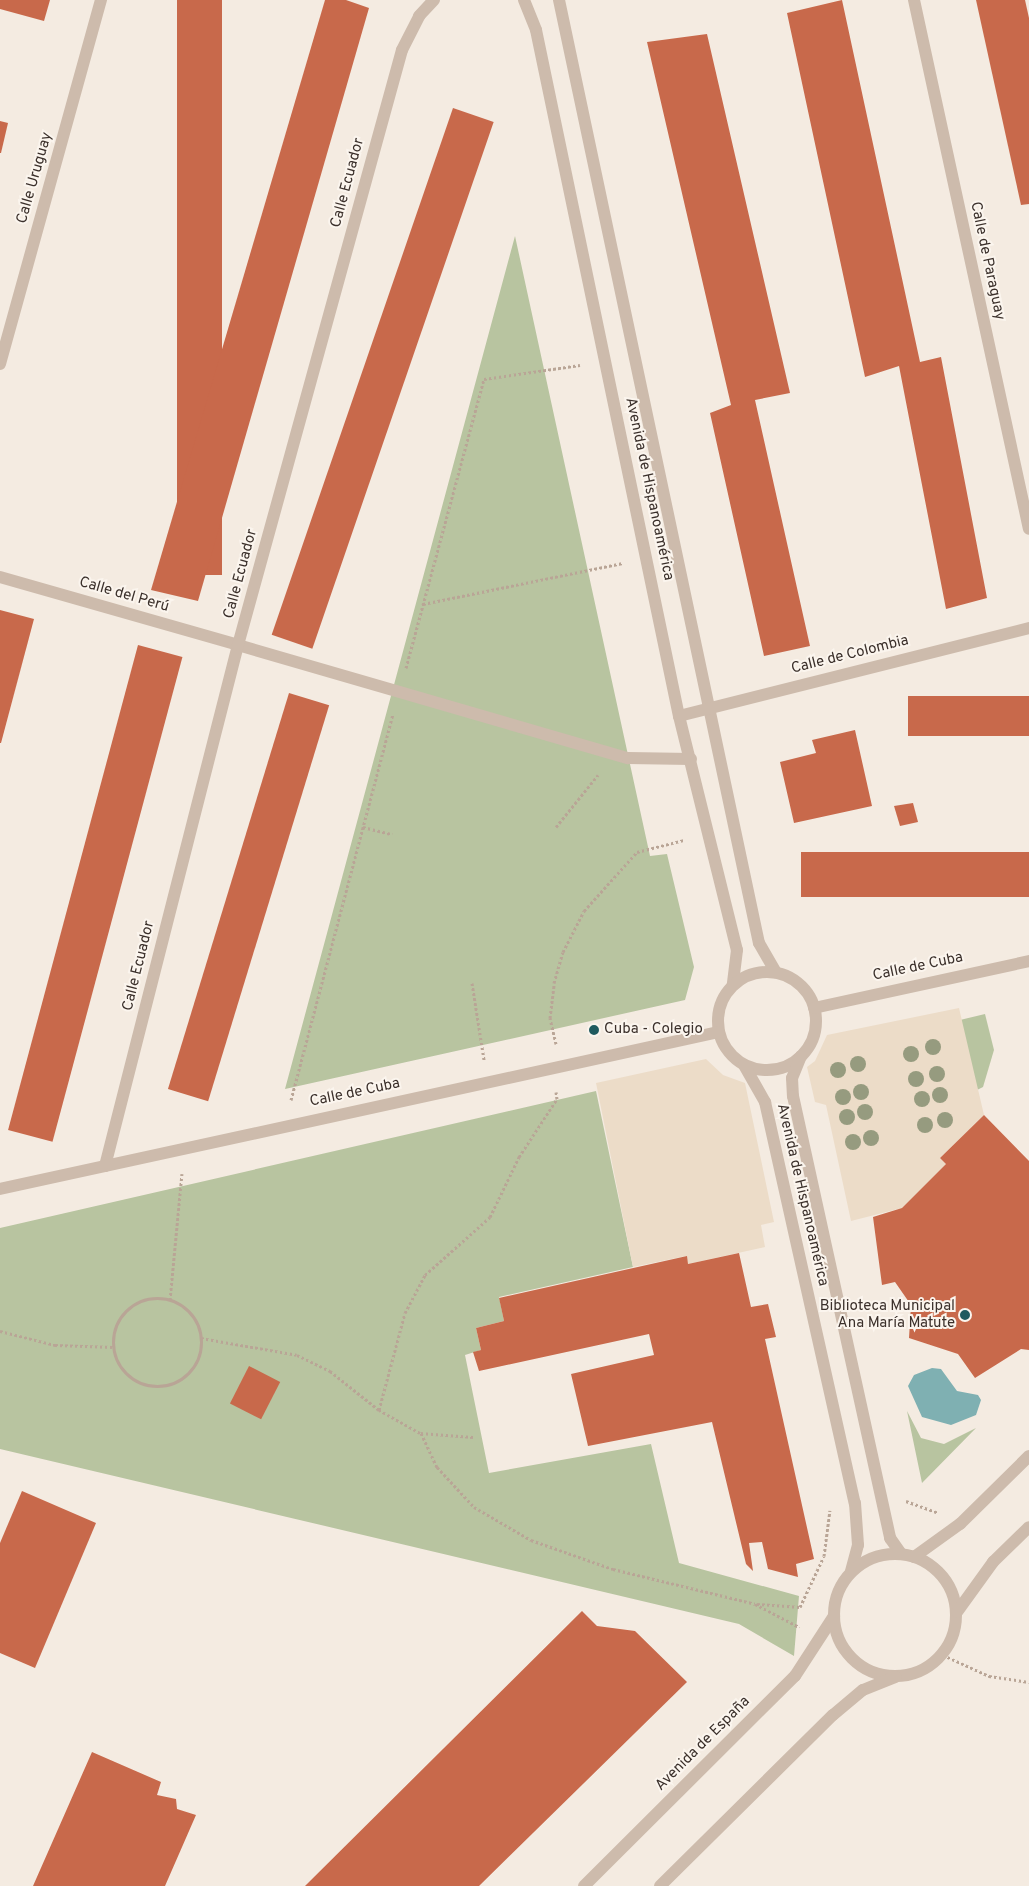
<!DOCTYPE html>
<meta charset="utf-8">
<style>
body{margin:0}
#map{position:relative;width:1029px;height:1886px;overflow:hidden;background:#f4ebe1;font-family:Overpass,sans-serif}
div>[style]{position:absolute}
.green>*{inset:0;background:#b8c4a0}
.plaza>*{inset:0;background:#ecdcc8}
.water>*{inset:0;background:#7fb0b2}
.building>*{inset:0;background:#c8694b;transform-origin:0 0}
.path>*{height:3px;margin-top:-1.5px;transform-origin:0;background:repeating-linear-gradient(90deg,#b9a596 0 2.5px,transparent 0 5px)}
.path>.ring{margin:-1.5px;padding:0;box-sizing:content-box;background:none;border:3px solid #b9a596;border-radius:50%}
.pedestrian>*{height:12px;margin:-6px;padding:0 6px;transform-origin:6px;border-radius:6px;background:#cdbbac}
.minor>*{height:12px;margin:-6px;padding:0 6px;transform-origin:6px;border-radius:6px;background:#cdbbac}
.minor>.ring{margin:-6px;padding:0;box-sizing:content-box;background:none;border:12px solid #cdbbac;border-radius:50%}
.tertiary>*{height:12px;margin:-6px;padding:0 6px;transform-origin:6px;border-radius:6px;background:#cdbbac}
.tertiary>.ring{margin:-6px;padding:0;box-sizing:content-box;background:none;border:12px solid #cdbbac;border-radius:50%}
.trees>*{width:16px;height:16px;margin:-8px;border-radius:50%;background:#969b7f}
.dots>*{width:14px;height:14px;translate:-50% -50%;box-sizing:border-box;border:2px solid #fbf5ee;border-radius:50%}
span{translate:-50% -50%;white-space:nowrap;text-align:center;line-height:1.15;-webkit-text-stroke:4px #fbf5ee;paint-order:stroke}
.street-label{font-size:15px;color:#3b302b}
.poi-label{font-size:15px;color:#3b302b}
.left{translate:0 -50%;text-align:left}
.right{translate:-100% -50%;text-align:right}
</style>
<div id="map">
<div class="green">
<i style="clip-path:polygon(515px 236px,650px 856px,667px 854px,694px 967px,685px 1000px,285px 1089px)"></i>
<i style="clip-path:polygon(985px 1014px,994px 1050px,983px 1087px,977px 1090px,960px 1020px)"></i>
<i style="clip-path:polygon(596px 1091px,633px 1267px,499px 1297px,504px 1321px,476px 1328px,481px 1350px,465px 1355px,489px 1473px,651px 1444px,679px 1563px,799px 1596px,794px 1656px,739px 1624px,0 1449px,0 1228px)"></i>
<i style="clip-path:polygon(907px 1411px,921px 1438px,944px 1444px,976px 1428px,922px 1483px)"></i>
</div>
<div class="plaza">
<i style="clip-path:polygon(959px 1008px,984px 1115px,940px 1158px,946px 1164px,902px 1208px,851px 1221px,826px 1105px,815px 1102px,807px 1067px,815px 1061px,827px 1035px)"></i>
<i style="clip-path:polygon(706px 1059px,723px 1075px,745px 1083px,774px 1222px,761px 1225px,765px 1247px,688px 1264px,686px 1256px,633px 1267px,596px 1083px)"></i>
</div>
<div class="water">
<i style="clip-path:polygon(932px 1368px,941px 1369px,957px 1391px,978px 1395px,981px 1400px,976px 1415px,951px 1425px,922px 1417px,908px 1386px,914px 1375px)"></i>
</div>
<div class="building">
<i style="clip-path:polygon(0 0,50px 0,44px 21px,0 9px)"></i>
<i style="left:177px;top:0;width:45px;height:575px"></i>
<i style="clip-path:polygon(325px 0,346px 0,369px 8px,198px 601px,151px 590px)"></i>
<i style="clip-path:polygon(842px 0,920px 362px,941px 357px,987px 598px,946px 609px,899px 366px,865px 377px,787px 13px)"></i>
<i style="clip-path:polygon(976px 0,1025px 0,1029px 18px,1029px 204px,1021px 205px)"></i>
<i style="clip-path:polygon(707px 34px,790px 393px,755px 400px,810px 646px,764px 656px,710px 413px,731px 405px,647px 42px)"></i>
<i style="left:453px;top:108px;width:43px;height:557px;rotate:19deg"></i>
<i style="clip-path:polygon(0 121px,8px 123px,1px 153px,0 153px)"></i>
<i style="clip-path:polygon(0 610px,34px 619px,1px 743px,0 743px)"></i>
<i style="left:138px;top:645px;width:46px;height:502px;rotate:15deg"></i>
<i style="left:289px;top:693px;width:42px;height:414px;rotate:17deg"></i>
<i style="left:1029px;top:696px;width:40px;height:121px;rotate:90deg"></i>
<i style="clip-path:polygon(855px 730px,872px 806px,794px 823px,780px 762px,816px 753px,812px 740px)"></i>
<i style="clip-path:polygon(913px 803px,918px 822px,900px 826px,894px 806px)"></i>
<i style="left:1029px;top:852px;width:45px;height:228px;rotate:90deg"></i>
<i style="clip-path:polygon(984px 1115px,1029px 1161px,1029px 1350px,1021px 1349px,975px 1378px,958px 1354px,909px 1338px,911px 1305px,895px 1282px,882px 1285px,873px 1217px,902px 1208px,946px 1164px,940px 1158px)"></i>
<i style="clip-path:polygon(739px 1253px,751px 1307px,768px 1304px,776px 1337px,765px 1339px,814px 1559px,796px 1564px,798px 1577px,768px 1569px,762px 1542px,749px 1543px,753px 1571px,746px 1564px,712px 1422px,588px 1446px,571px 1374px,654px 1355px,649px 1334px,479px 1371px,473px 1352px,481px 1350px,476px 1328px,504px 1321px,499px 1298px,687px 1256px,688px 1264px)"></i>
<i style="left:249px;top:1366px;width:35px;height:42px;rotate:27deg"></i>
<i style="clip-path:polygon(22px 1491px,96px 1523px,35px 1668px,0 1653px,0 1543px)"></i>
<i style="clip-path:polygon(582px 1611px,597px 1626px,635px 1631px,687px 1682px,479px 1886px,305px 1886px)"></i>
<i style="clip-path:polygon(92px 1752px,161px 1782px,157px 1795px,176px 1799px,177px 1809px,196px 1815px,165px 1886px,33px 1886px)"></i>
</div>
<div class="path">
<i style="left:423px;top:604px;width:204px;rotate:-11.6deg"></i>
<i style="left:406px;top:668px;width:299px;rotate:-74.9deg"></i>
<i style="left:484px;top:379px;width:97px;rotate:-8.3deg"></i>
<i style="left:363px;top:827px;width:30px;rotate:14deg"></i>
<i style="left:556px;top:827px;width:67px;rotate:-51.1deg"></i>
<i style="left:472px;top:983px;width:78px;rotate:81.1deg"></i>
<i style="left:556px;top:1044px;width:27px;rotate:-103deg"></i>
<i style="left:550px;top:1018px;width:35px;rotate:-83deg"></i>
<i style="left:554px;top:983px;width:32px;rotate:-74deg"></i>
<i style="left:563px;top:952px;width:46px;rotate:-62.9deg"></i>
<i style="left:584px;top:911px;width:79px;rotate:-48.1deg"></i>
<i style="left:637px;top:852px;width:49px;rotate:-14.3deg"></i>
<i style="left:291px;top:1100px;width:398px;rotate:-75.2deg"></i>
<i class="ring" style="left:113px;top:1298px;width:85px;height:85px"></i>
<i style="left:170px;top:1300px;width:127px;rotate:-84.6deg"></i>
<i style="left:0;top:1331px;width:57px;rotate:14.3deg"></i>
<i style="left:55px;top:1345px;width:58px;rotate:2deg"></i>
<i style="left:201px;top:1338px;width:97px;rotate:10deg"></i>
<i style="left:297px;top:1355px;width:37px;rotate:26deg"></i>
<i style="left:330px;top:1371px;width:63px;rotate:38.5deg"></i>
<i style="left:421px;top:1433px;width:38px;rotate:65deg"></i>
<i style="left:437px;top:1467px;width:54px;rotate:47.2deg"></i>
<i style="left:474px;top:1507px;width:66px;rotate:30.1deg"></i>
<i style="left:531px;top:1540px;width:87px;rotate:19.5deg"></i>
<i style="left:613px;top:1569px;width:146px;rotate:13.8deg"></i>
<i style="left:755px;top:1604px;width:50px;rotate:27.6deg"></i>
<i style="left:473px;top:1437px;width:53px;rotate:-175.7deg"></i>
<i style="left:420px;top:1433px;width:47px;rotate:-150.7deg"></i>
<i style="left:379px;top:1410px;width:100px;rotate:-75deg"></i>
<i style="left:405px;top:1313px;width:43px;rotate:-62.2deg"></i>
<i style="left:425px;top:1275px;width:87px;rotate:-41.7deg"></i>
<i style="left:490px;top:1217px;width:67px;rotate:-64.2deg"></i>
<i style="left:519px;top:1157px;width:69px;rotate:-56.8deg"></i>
<i style="left:557px;top:1099px;width:7px;rotate:-98deg"></i>
<i style="left:906px;top:1501px;width:33px;rotate:20deg"></i>
<i style="left:757px;top:1604px;width:43px;rotate:4deg"></i>
<i style="left:800px;top:1607px;width:56px;rotate:-64.8deg"></i>
<i style="left:824px;top:1556px;width:46px;rotate:-82.6deg"></i>
<i style="left:943px;top:1655px;width:51px;rotate:24.5deg"></i>
<i style="left:989px;top:1676px;width:40px;rotate:8.5deg"></i>
</div>
<div class="pedestrian">
<i style="left:238px;top:645px;width:406px;rotate:16.2deg"></i>
<i style="left:628px;top:758px;width:63px;rotate:0.9deg"></i>
</div>
<div class="minor">
<i style="left:524px;top:0;width:32px;rotate:68deg"></i>
<i style="left:536px;top:30px;width:701px;rotate:78.23deg"></i>
<i style="left:679px;top:716px;width:241px;rotate:76.1deg"></i>
<i style="left:737px;top:950px;width:35px;rotate:97deg"></i>
<i style="left:559px;top:0;width:964px;rotate:78.03deg"></i>
<i style="left:759px;top:943px;width:34px;rotate:60deg"></i>
<i style="left:914px;top:0;width:541px;rotate:77.74deg"></i>
<i style="left:0;top:364px;width:378px;rotate:-74.5deg"></i>
<i style="left:0;top:577px;width:248px;rotate:15.9deg"></i>
<i style="left:679px;top:716px;width:361px;rotate:-14.1deg"></i>
<i class="ring" style="left:718px;top:972px;width:86px;height:86px"></i>
<i style="left:814px;top:1008px;width:220px;rotate:-12.3deg"></i>
<i style="left:801px;top:1056px;width:24px;rotate:112deg"></i>
<i style="left:792px;top:1078px;width:18px;rotate:87deg"></i>
<i style="left:793px;top:1096px;width:453px;rotate:77.6deg"></i>
<i style="left:890px;top:1538px;width:19px;rotate:55deg"></i>
<i style="left:744px;top:1065px;width:43px;rotate:60.4deg"></i>
<i style="left:765px;top:1102px;width:411px;rotate:77.4deg"></i>
<i style="left:855px;top:1503px;width:42px;rotate:85.9deg"></i>
<i style="left:858px;top:1545px;width:28px;rotate:105deg"></i>
<i style="left:105px;top:1166px;width:538px;rotate:-75.68deg"></i>
<i style="left:238px;top:645px;width:617px;rotate:-74.59deg"></i>
<i style="left:402px;top:50px;width:38px;rotate:-63deg"></i>
<i style="left:419px;top:16px;width:22px;rotate:-47deg"></i>
<i style="left:0;top:1189px;width:736px;rotate:-12.32deg"></i>
</div>
<div class="tertiary">
<i class="ring" style="left:834px;top:1554px;width:110px;height:110px"></i>
<i style="left:914px;top:1557px;width:57px;rotate:-35.7deg"></i>
<i style="left:960px;top:1524px;width:97px;rotate:-44.6deg"></i>
<i style="left:957px;top:1612px;width:62px;rotate:-54.2deg"></i>
<i style="left:993px;top:1562px;width:50px;rotate:-44.2deg"></i>
<i style="left:584px;top:1886px;width:298px;rotate:-44.9deg"></i>
<i style="left:795px;top:1676px;width:72px;rotate:-57deg"></i>
<i style="left:660px;top:1886px;width:243px;rotate:-44.7deg"></i>
<i style="left:833px;top:1715px;width:39px;rotate:-40deg"></i>
<i style="left:863px;top:1690px;width:35px;rotate:-22deg"></i>
</div>
<div class="trees">
<i style="left:933px;top:1047px"></i>
<i style="left:911px;top:1054px"></i>
<i style="left:858px;top:1064px"></i>
<i style="left:838px;top:1070px"></i>
<i style="left:937px;top:1074px"></i>
<i style="left:916px;top:1079px"></i>
<i style="left:861px;top:1092px"></i>
<i style="left:940px;top:1095px"></i>
<i style="left:843px;top:1097px"></i>
<i style="left:922px;top:1099px"></i>
<i style="left:865px;top:1112px"></i>
<i style="left:847px;top:1117px"></i>
<i style="left:945px;top:1120px"></i>
<i style="left:925px;top:1125px"></i>
<i style="left:871px;top:1138px"></i>
<i style="left:853px;top:1142px"></i>
</div>
<div class="dots">
<i style="left:594px;top:1030px;background:#1f5a5e"></i>
<i style="left:965px;top:1315px;background:#1f5a5e"></i>
</div>
<div class="street-label">
<span style="left:35px;top:178px;rotate:-74deg">Calle Uruguay</span>
<span style="left:348px;top:183px;rotate:-75deg">Calle Ecuador</span>
<span style="left:987px;top:261px;rotate:78deg">Calle de Paraguay</span>
<span style="left:649px;top:489px;rotate:78deg">Avenida de Hispanoamérica</span>
<span style="left:241px;top:574px;rotate:-75deg">Calle Ecuador</span>
<span style="left:124px;top:595px;rotate:16deg">Calle del Perú</span>
<span style="left:850px;top:655px;rotate:-14deg">Calle de Colombia</span>
<span style="left:139px;top:966px;rotate:-76deg">Calle Ecuador</span>
<span style="left:918px;top:967px;rotate:-12deg">Calle de Cuba</span>
<span style="left:355px;top:1093px;rotate:-12deg">Calle de Cuba</span>
<span style="left:802px;top:1195px;rotate:77deg">Avenida de Hispanoamérica</span>
<span style="left:703px;top:1744px;rotate:-45deg">Avenida de España</span>
</div>
<div class="poi-label">
<span class="left" style="left:604px;top:1030px">Cuba - Colegio</span>
<span class="right" style="left:955px;top:1315px">Biblioteca Municipal<br>Ana María Matute</span>
</div>
</div>
